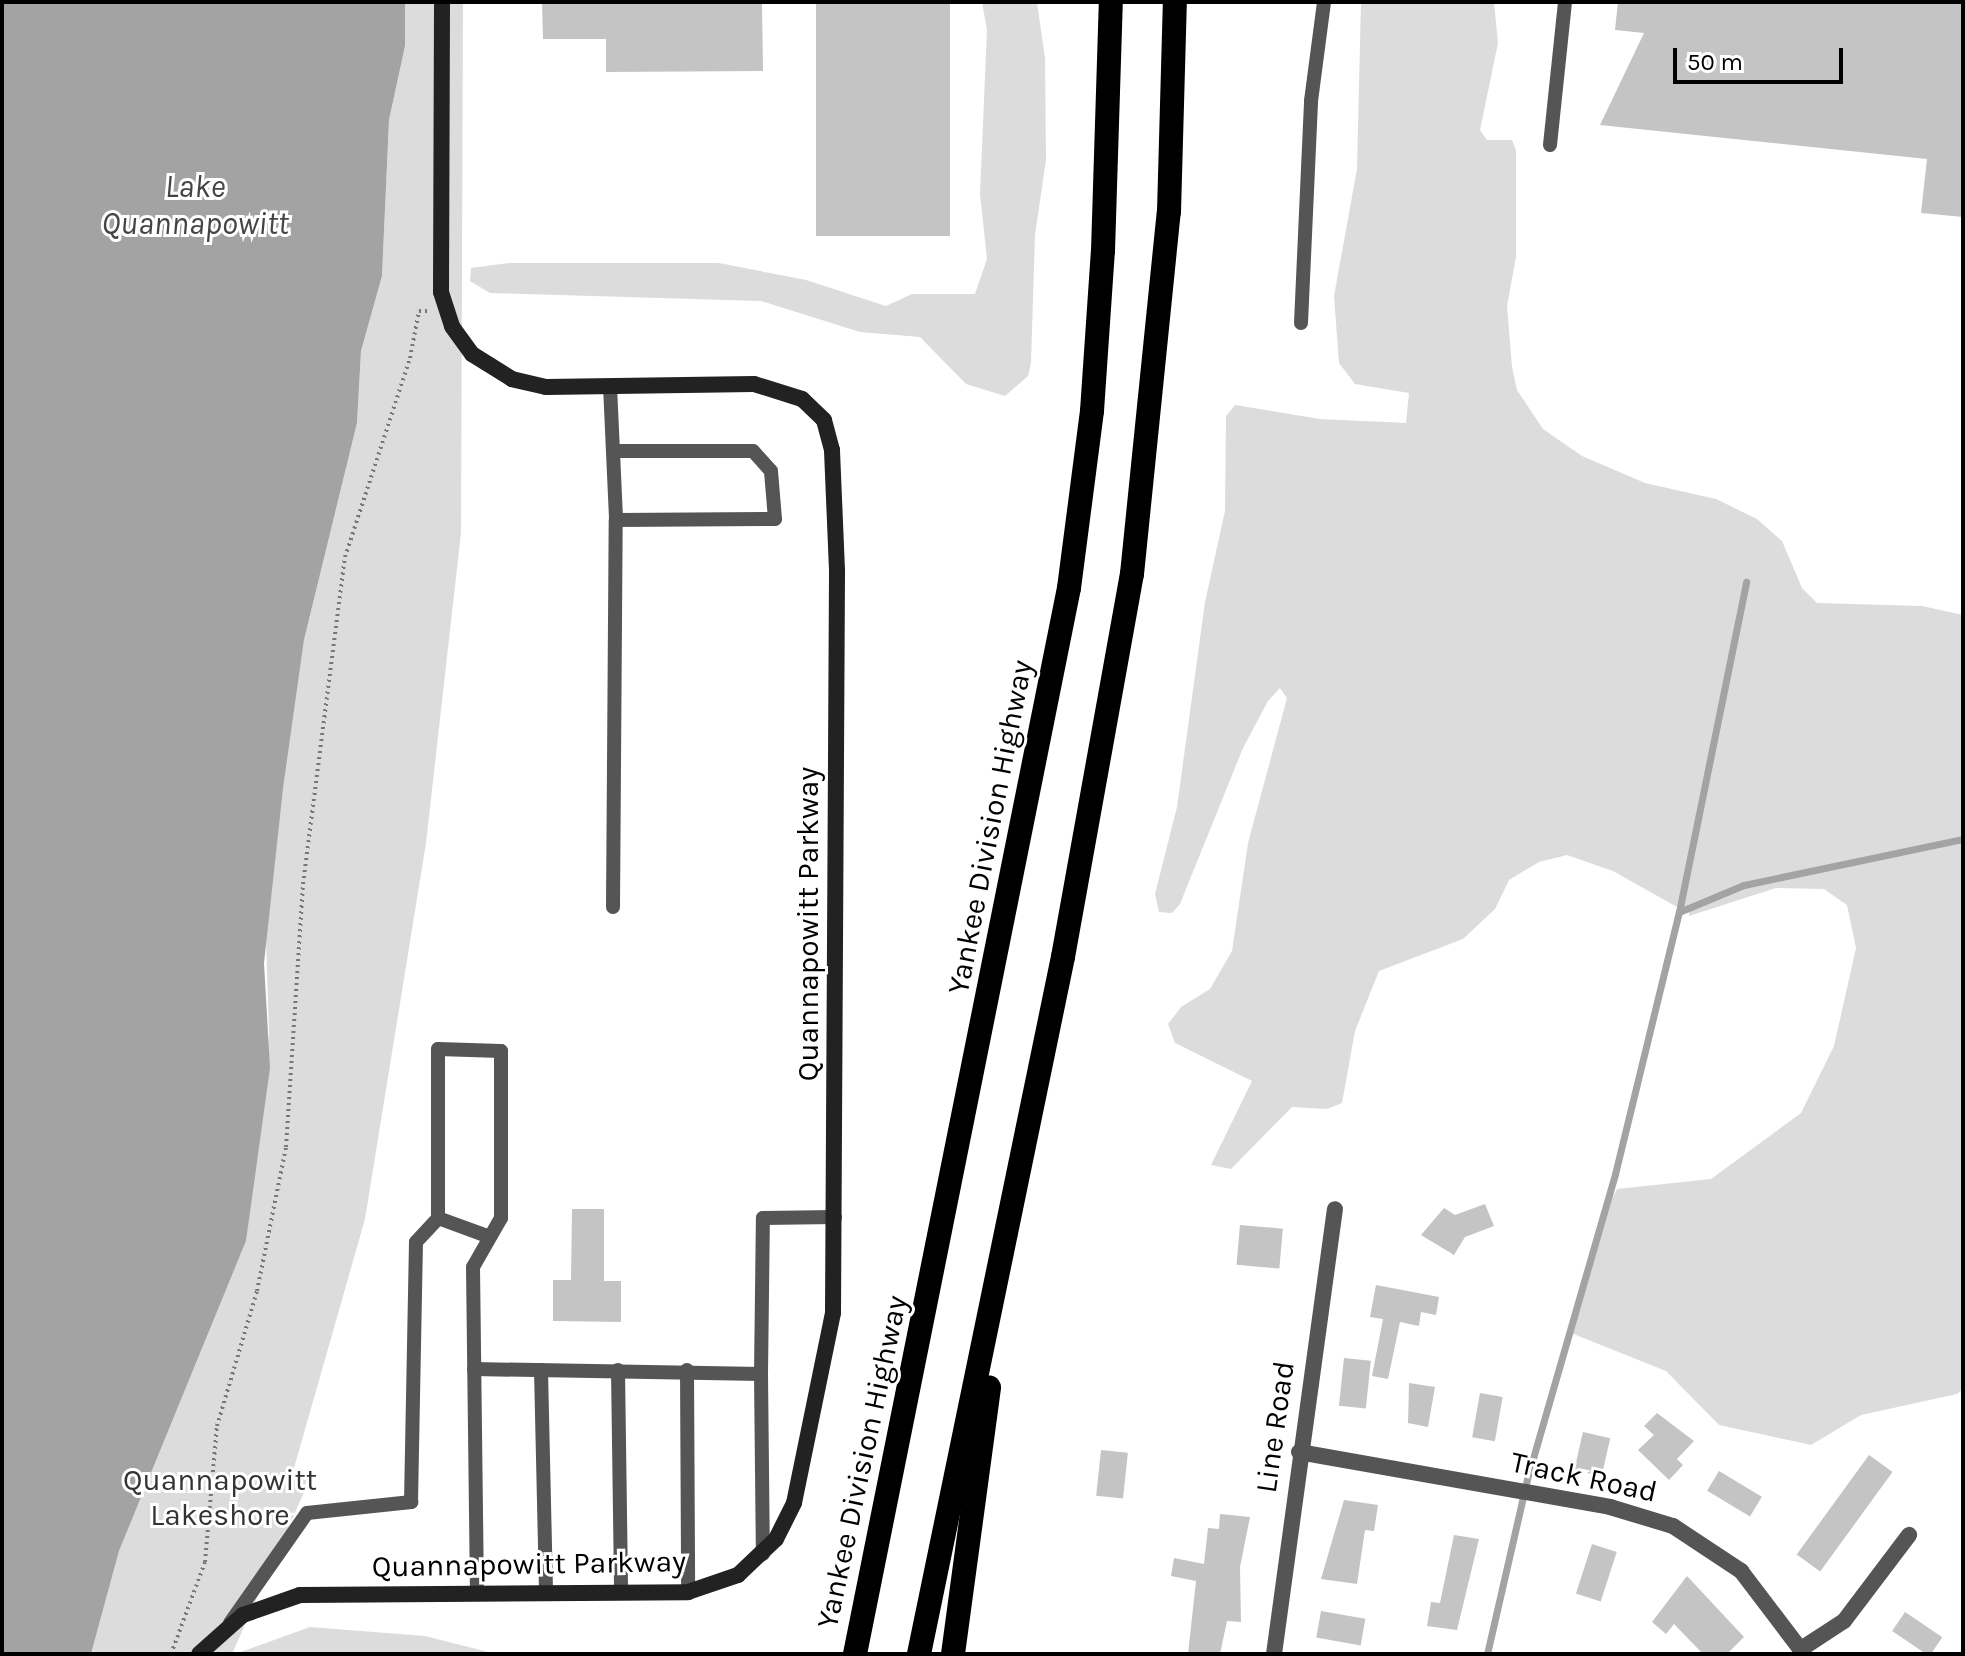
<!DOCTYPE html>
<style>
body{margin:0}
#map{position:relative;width:1965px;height:1656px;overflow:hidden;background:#fff;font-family:Karla,sans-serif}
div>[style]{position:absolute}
.green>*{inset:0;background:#dcdcdc}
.water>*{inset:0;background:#a3a3a3}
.stream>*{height:7px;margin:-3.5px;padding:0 3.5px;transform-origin:3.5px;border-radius:3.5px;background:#a3a3a3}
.building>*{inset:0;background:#c4c4c4;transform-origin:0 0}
.path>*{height:4px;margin-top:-2px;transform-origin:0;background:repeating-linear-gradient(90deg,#777 0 2px,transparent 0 6px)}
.lane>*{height:14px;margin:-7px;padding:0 7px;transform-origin:7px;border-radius:7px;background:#555}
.street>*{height:16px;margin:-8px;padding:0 8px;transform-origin:8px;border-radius:8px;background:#555}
.secondary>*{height:16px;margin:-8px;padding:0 8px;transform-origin:8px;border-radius:8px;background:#222}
.highway>*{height:24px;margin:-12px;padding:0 12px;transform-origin:12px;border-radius:12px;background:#000}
span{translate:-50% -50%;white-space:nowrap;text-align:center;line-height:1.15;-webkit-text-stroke:6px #fff;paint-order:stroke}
.street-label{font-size:30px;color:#000}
.park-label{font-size:30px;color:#333}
.water-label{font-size:32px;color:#444;font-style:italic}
.frame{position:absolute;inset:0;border:4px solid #000;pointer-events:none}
.scale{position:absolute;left:1673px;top:48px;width:170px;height:36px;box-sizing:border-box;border:4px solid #000;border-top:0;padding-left:10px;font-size:24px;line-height:28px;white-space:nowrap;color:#000;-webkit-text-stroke:6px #fff;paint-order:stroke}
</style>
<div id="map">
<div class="green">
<i style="clip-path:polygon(405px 2px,463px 2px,461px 533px,426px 843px,365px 1219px,292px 1475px,309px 1481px,232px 1654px,91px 1654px,119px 1551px,246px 1241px,269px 1036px,266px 936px,283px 789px,304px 640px,357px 423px,361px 351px,382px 276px,389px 120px,405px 46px)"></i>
<i style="clip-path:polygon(982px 2px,1037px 2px,1045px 58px,1046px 160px,1035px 235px,1031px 363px,1028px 376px,1005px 396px,966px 384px,920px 337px,860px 332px,761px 301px,490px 293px,470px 281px,471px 268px,509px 263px,719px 263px,806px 280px,886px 306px,912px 294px,975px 294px,987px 259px,980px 194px,987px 30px)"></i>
<i style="clip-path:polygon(1361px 2px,1494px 2px,1498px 43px,1480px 130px,1487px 140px,1512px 140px,1516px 150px,1516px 257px,1507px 306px,1512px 367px,1517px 390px,1543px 429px,1582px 456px,1645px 483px,1716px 499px,1757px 519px,1782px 541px,1802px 588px,1817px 603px,1922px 606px,1963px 615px,1963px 1389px,1957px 1394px,1861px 1415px,1811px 1445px,1719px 1425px,1666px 1371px,1571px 1333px,1597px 1227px,1617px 1189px,1711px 1179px,1801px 1113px,1834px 1046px,1856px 948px,1847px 905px,1824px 889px,1776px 888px,1689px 916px,1689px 907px,1677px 907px,1613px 871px,1567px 855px,1539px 862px,1509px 880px,1495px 909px,1463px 939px,1379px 971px,1355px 1031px,1342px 1103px,1327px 1109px,1292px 1107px,1231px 1169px,1211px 1165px,1252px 1081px,1175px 1043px,1168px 1024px,1181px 1007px,1210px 989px,1232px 951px,1248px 843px,1287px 698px,1280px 688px,1268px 701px,1243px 748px,1180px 904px,1172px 913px,1159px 912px,1155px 894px,1177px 807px,1205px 602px,1225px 511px,1226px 416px,1235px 405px,1320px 419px,1406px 423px,1409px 393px,1355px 384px,1339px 363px,1334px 296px,1357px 169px)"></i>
<i style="clip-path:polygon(310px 1627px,425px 1636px,496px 1654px,235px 1654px)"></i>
</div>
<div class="water">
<i style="clip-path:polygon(2px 2px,405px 2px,405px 46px,389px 120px,382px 276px,361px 351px,357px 423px,304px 640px,283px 789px,264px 963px,270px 1068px,246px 1241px,119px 1551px,91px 1654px,2px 1654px)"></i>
</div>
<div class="stream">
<i style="left:1679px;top:912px;width:70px;rotate:-22.6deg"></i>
<i style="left:1744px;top:885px;width:224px;rotate:-11.9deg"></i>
<i style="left:1487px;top:1654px;width:180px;rotate:-77.1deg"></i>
<i style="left:1527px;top:1479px;width:317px;rotate:-73.9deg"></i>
<i style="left:1615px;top:1174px;width:270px;rotate:-76.3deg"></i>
<i style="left:1679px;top:912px;width:337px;rotate:-78.5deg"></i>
</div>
<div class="building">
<i style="clip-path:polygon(542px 2px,762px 2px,763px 71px,606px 72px,606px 39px,543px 39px)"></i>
<i style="left:816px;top:2px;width:134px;height:234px"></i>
<i style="clip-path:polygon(1618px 2px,1963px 2px,1963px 217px,1921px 213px,1927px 159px,1600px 125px,1644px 33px,1615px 30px)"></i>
<i style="clip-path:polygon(1485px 1204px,1494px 1226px,1465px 1237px,1454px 1255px,1421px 1235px,1444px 1208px,1455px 1215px)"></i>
<i style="clip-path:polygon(572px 1209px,604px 1209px,604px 1281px,621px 1281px,621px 1322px,553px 1321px,553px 1280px,571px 1280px)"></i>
<i style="left:1240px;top:1225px;width:43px;height:40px;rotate:5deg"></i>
<i style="clip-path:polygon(1376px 1285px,1439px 1297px,1436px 1315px,1421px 1312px,1419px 1326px,1400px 1322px,1388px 1379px,1372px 1376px,1383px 1319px,1370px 1317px)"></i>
<i style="left:1344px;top:1358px;width:27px;height:48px;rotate:6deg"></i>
<i style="clip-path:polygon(1409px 1383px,1435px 1387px,1428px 1427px,1408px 1423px)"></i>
<i style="left:1480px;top:1393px;width:23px;height:45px;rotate:10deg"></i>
<i style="clip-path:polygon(1657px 1413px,1694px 1441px,1677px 1459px,1683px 1465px,1669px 1480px,1638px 1450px,1654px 1435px,1644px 1426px)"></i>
<i style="left:1583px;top:1432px;width:28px;height:39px;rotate:13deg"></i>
<i style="left:1101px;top:1450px;width:27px;height:46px;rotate:6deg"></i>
<i style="left:1869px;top:1455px;width:29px;height:123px;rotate:36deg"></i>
<i style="left:1719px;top:1471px;width:50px;height:23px;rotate:31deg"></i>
<i style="clip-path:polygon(1344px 1500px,1378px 1505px,1374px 1531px,1365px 1530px,1357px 1584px,1321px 1579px)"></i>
<i style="clip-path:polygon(1220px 1514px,1250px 1517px,1240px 1567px,1241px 1622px,1227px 1621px,1220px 1654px,1188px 1654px,1196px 1581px,1171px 1576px,1174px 1558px,1204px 1564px,1208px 1528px,1219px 1529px)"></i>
<i style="clip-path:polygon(1454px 1535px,1479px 1539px,1457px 1630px,1427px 1626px,1431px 1602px,1440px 1603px)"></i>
<i style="left:1592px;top:1544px;width:26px;height:52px;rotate:18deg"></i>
<i style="clip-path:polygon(1687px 1576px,1744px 1637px,1727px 1654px,1703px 1654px,1674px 1624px,1666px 1634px,1652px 1622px)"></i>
<i style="left:1321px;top:1611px;width:45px;height:27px;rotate:10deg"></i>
<i style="left:1905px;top:1612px;width:45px;height:23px;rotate:34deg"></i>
</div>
<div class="path">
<i style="left:171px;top:1654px;width:98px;rotate:-69.7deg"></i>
<i style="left:205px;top:1562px;width:137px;rotate:-85deg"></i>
<i style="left:217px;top:1426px;width:141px;rotate:-73.5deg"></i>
<i style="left:257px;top:1291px;width:147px;rotate:-78.6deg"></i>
<i style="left:286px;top:1147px;width:264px;rotate:-86.3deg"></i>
<i style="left:303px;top:884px;width:330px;rotate:-82.7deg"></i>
<i style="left:345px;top:557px;width:209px;rotate:-71.9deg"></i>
<i style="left:410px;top:358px;width:48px;rotate:-79.2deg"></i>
<i style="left:419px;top:311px;width:8px"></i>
</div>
<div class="lane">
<i style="left:1550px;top:145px;width:144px;rotate:-84deg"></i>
<i style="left:1301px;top:323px;width:222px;rotate:-87.4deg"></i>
<i style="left:1311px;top:101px;width:100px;rotate:-82.5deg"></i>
<i style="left:610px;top:386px;width:134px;rotate:87.4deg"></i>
<i style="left:613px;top:907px;width:387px;rotate:-89.6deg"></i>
<i style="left:616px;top:520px;width:159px;rotate:-0.4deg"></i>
<i style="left:775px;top:519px;width:48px;rotate:-94.8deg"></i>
<i style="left:771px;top:471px;width:27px;rotate:-132deg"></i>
<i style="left:753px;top:451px;width:139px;rotate:180deg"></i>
<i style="left:438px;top:1218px;width:55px;rotate:20.1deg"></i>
<i style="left:474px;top:1369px;width:287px;rotate:1deg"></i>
<i style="left:761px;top:1374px;width:180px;rotate:89.4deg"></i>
<i style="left:541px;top:1370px;width:223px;rotate:88.7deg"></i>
<i style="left:618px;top:1370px;width:223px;rotate:89.2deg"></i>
<i style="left:687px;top:1370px;width:222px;rotate:89.7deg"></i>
<i style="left:761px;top:1374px;width:156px;rotate:-89.3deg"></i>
<i style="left:763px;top:1218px;width:72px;rotate:-0.8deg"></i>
<i style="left:230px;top:1623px;width:134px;rotate:-55deg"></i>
<i style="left:307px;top:1513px;width:105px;rotate:-6deg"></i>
<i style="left:411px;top:1502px;width:260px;rotate:-88.9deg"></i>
<i style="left:416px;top:1242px;width:33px;rotate:-47deg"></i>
<i style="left:438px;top:1218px;width:169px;rotate:-90deg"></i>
<i style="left:438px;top:1049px;width:63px;rotate:1.8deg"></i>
<i style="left:501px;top:1051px;width:167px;rotate:90deg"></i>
<i style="left:501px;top:1218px;width:56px;rotate:119.7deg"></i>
<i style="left:473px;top:1267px;width:327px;rotate:89.3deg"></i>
</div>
<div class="street">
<i style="left:1299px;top:1452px;width:316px;rotate:10deg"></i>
<i style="left:1610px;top:1507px;width:66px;rotate:16.8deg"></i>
<i style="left:1673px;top:1526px;width:82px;rotate:33.5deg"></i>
<i style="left:1741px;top:1571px;width:104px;rotate:52.8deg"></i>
<i style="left:1801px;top:1649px;width:51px;rotate:-33.1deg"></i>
<i style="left:1844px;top:1621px;width:108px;rotate:-52.9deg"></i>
<i style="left:1274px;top:1654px;width:449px;rotate:-82.2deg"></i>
</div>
<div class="secondary">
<i style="left:199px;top:1654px;width:59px;rotate:-41.6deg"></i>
<i style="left:243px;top:1615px;width:60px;rotate:-19.3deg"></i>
<i style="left:300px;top:1595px;width:388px;rotate:-0.4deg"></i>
<i style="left:688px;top:1592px;width:53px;rotate:-18.8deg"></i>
<i style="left:738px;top:1575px;width:52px;rotate:-43.5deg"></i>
<i style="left:776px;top:1539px;width:40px;rotate:-63.4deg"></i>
<i style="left:794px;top:1503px;width:194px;rotate:-78.4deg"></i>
<i style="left:833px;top:1313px;width:743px;rotate:-89.69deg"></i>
<i style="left:837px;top:570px;width:120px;rotate:-92.4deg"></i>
<i style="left:832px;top:450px;width:31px;rotate:-105deg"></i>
<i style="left:824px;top:420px;width:30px;rotate:-136deg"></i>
<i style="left:802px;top:399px;width:50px;rotate:-162.6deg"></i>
<i style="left:754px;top:384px;width:208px;rotate:179.2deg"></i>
<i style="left:546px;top:387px;width:35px;rotate:-167deg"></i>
<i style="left:512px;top:379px;width:47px;rotate:-148deg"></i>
<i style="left:472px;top:354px;width:34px;rotate:-126deg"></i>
<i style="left:452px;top:326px;width:36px;rotate:-108deg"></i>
<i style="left:441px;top:292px;width:290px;rotate:-89.8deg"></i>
</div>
<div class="highway">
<i style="left:855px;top:1654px;width:1087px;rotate:-78.65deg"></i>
<i style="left:1069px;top:588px;width:178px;rotate:-82.6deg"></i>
<i style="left:1092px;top:411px;width:160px;rotate:-86.1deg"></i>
<i style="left:1103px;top:251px;width:249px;rotate:-88.2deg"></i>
<i style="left:919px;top:1654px;width:712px;rotate:-78.33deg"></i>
<i style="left:1063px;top:957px;width:389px;rotate:-79.8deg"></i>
<i style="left:1132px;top:574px;width:364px;rotate:-84.2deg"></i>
<i style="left:1169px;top:212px;width:210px;rotate:-88.4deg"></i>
<i style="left:953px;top:1654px;width:269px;rotate:-82.3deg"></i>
</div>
<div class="street-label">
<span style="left:990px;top:827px;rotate:-79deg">Yankee Division Highway</span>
<span style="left:808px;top:924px;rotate:-90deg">Quannapowitt Parkway</span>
<span style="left:1275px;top:1427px;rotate:-82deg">Line Road</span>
<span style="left:862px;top:1462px;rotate:-78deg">Yankee Division Highway</span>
<span style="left:1584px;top:1477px;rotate:12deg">Track Road</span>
<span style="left:529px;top:1564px;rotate:-1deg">Quannapowitt Parkway</span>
</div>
<div class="park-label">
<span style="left:220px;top:1497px">Quannapowitt<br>Lakeshore</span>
</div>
<div class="water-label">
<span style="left:195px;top:206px">Lake<br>Quannapowitt</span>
</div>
<div class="frame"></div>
<div class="scale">50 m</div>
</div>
